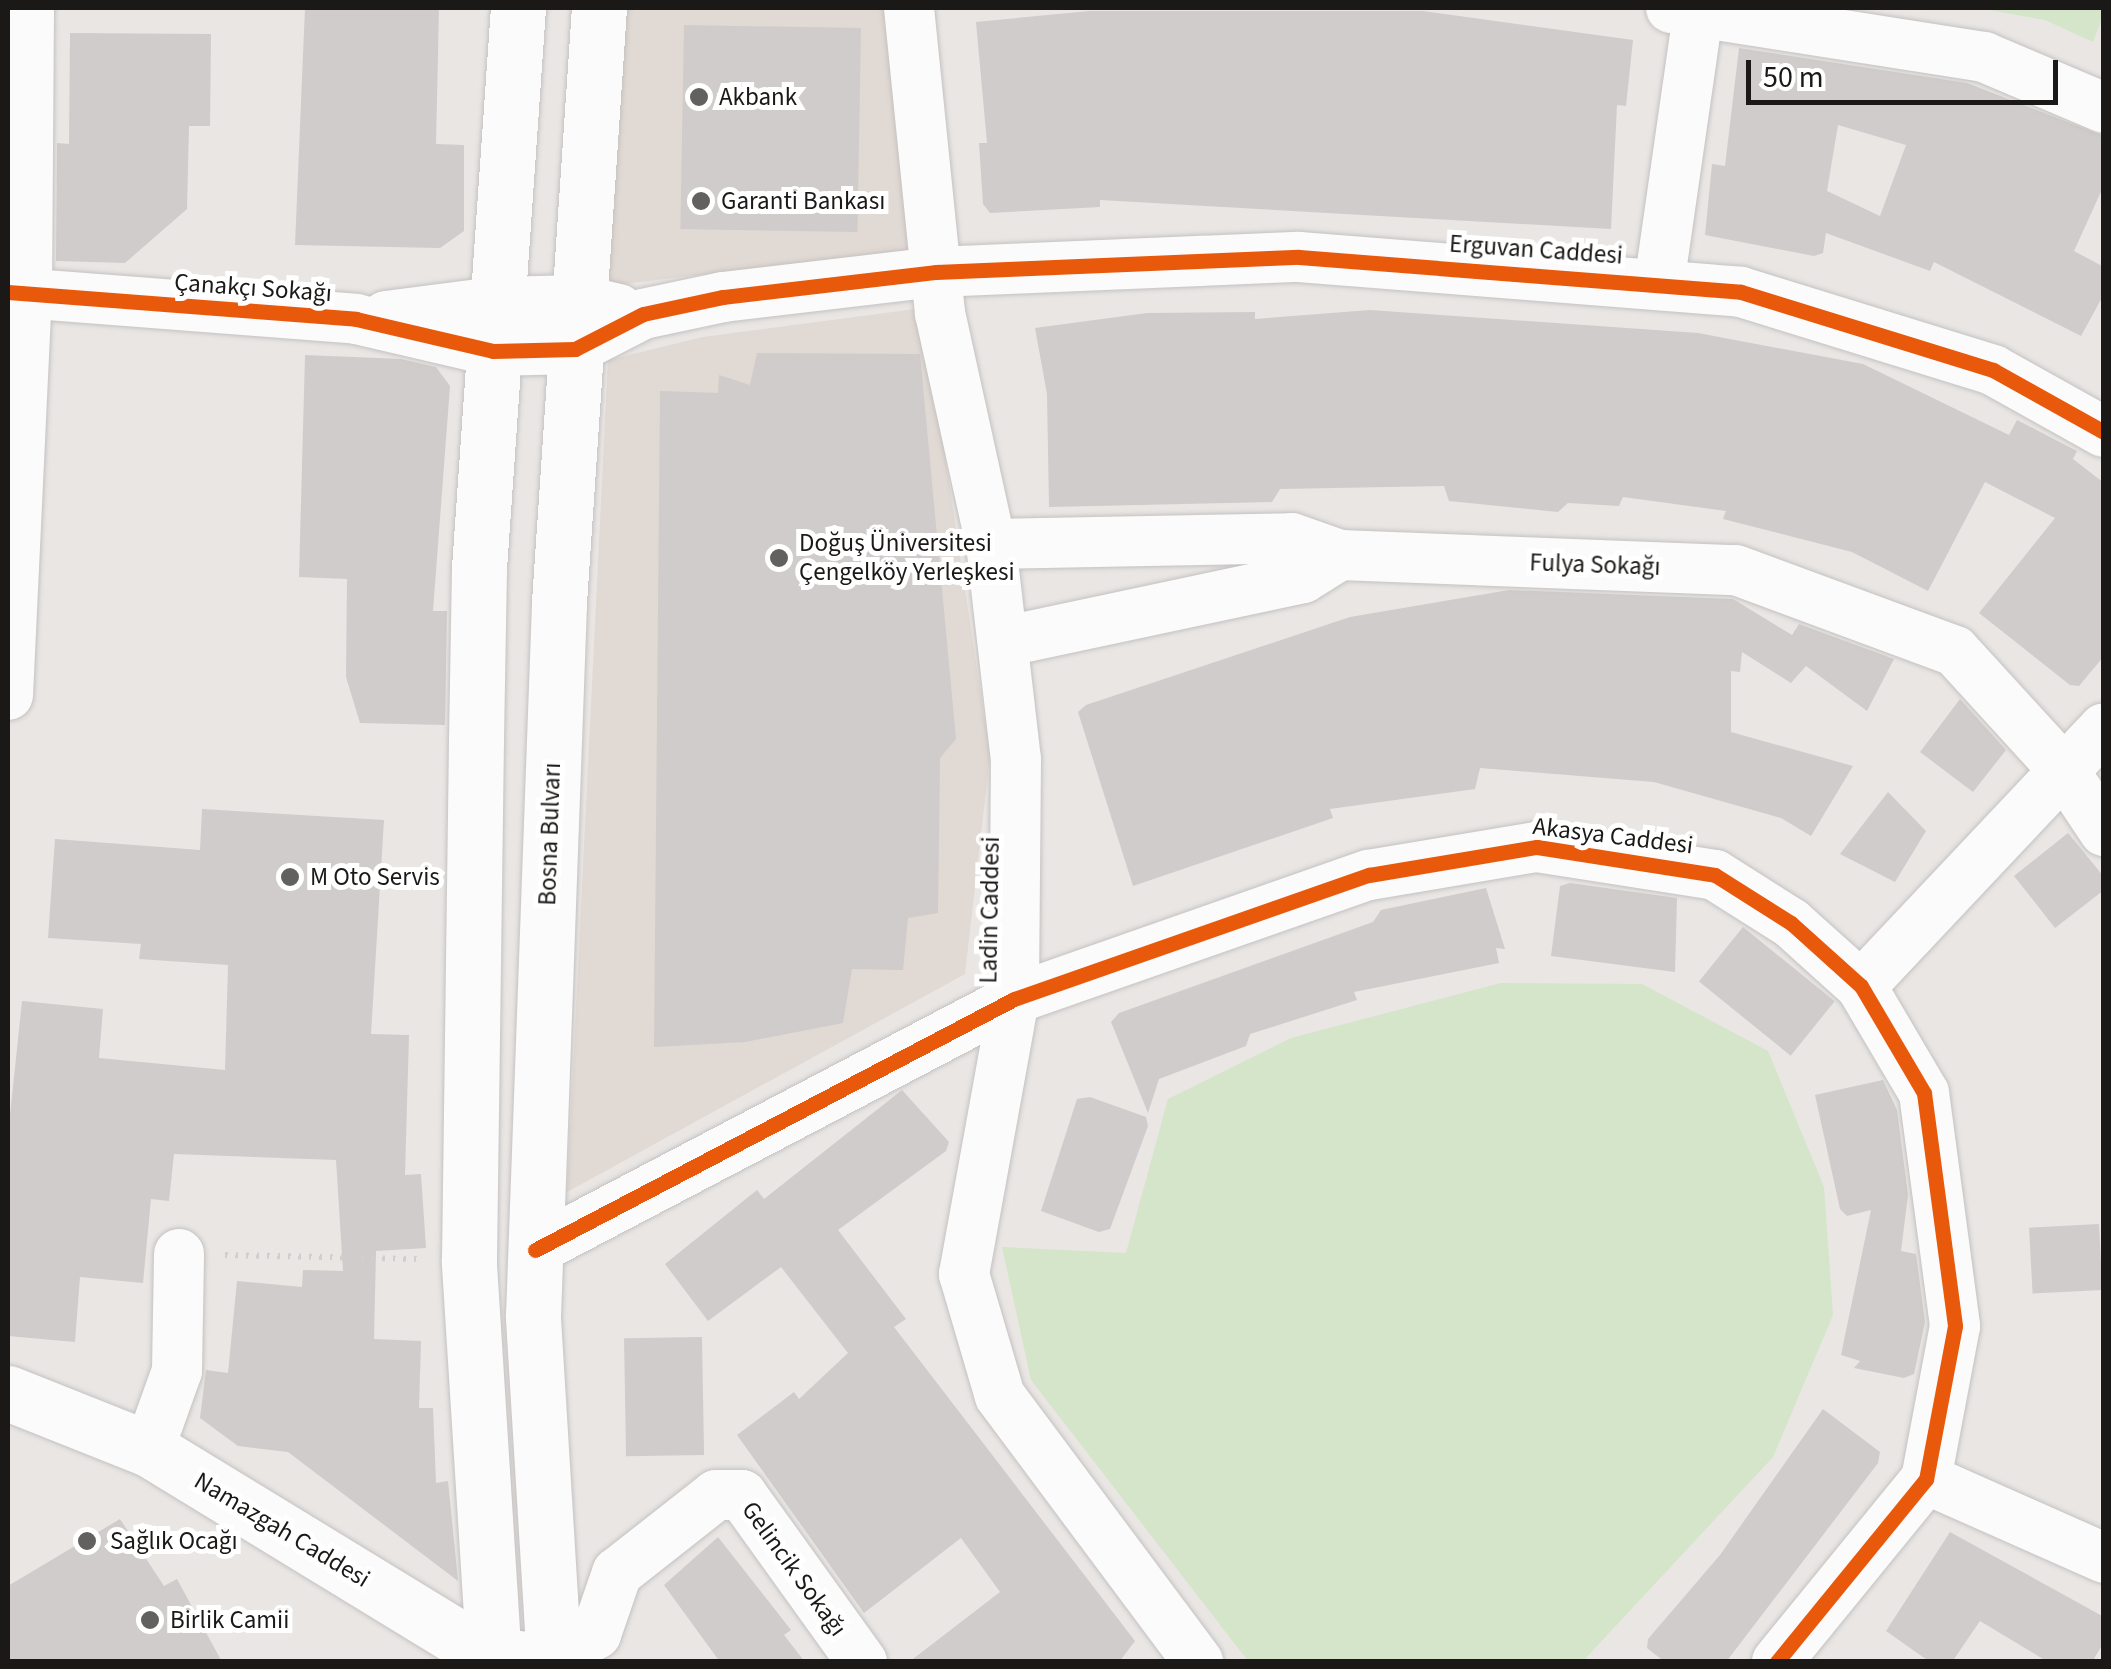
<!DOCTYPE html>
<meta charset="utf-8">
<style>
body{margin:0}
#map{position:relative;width:2111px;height:1669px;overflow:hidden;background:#e9e6e4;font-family:"Source Sans 3",sans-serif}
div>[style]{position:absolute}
.built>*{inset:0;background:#e1d9d3}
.green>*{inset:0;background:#d4e5c9}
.building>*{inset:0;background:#cfcccb;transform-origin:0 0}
.path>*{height:6px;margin-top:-3px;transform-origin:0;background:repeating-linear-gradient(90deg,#d0cfce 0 2.5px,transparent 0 10.5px)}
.roads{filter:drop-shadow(0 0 2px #c4c2c1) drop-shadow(0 0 2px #c4c2c1)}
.minor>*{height:50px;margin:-25px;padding:0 25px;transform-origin:25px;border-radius:25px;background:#fcfbfb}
.major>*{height:55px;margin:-27.5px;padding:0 27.5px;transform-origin:27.5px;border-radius:27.5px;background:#fcfbfb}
.cycleway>*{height:15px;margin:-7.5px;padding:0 7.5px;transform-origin:7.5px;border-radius:7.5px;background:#e8590c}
.dots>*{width:28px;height:28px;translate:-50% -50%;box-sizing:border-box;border:5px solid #fff;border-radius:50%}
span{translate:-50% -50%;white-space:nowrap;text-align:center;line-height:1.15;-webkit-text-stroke:10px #fff;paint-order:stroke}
.poi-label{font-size:25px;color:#1b1917}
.left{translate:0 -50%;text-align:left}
.street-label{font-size:25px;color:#1b1917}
.frame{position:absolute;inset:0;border:10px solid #1b1917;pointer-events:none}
.scale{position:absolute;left:1746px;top:60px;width:312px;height:45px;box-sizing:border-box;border:5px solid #1b1917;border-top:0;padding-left:12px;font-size:30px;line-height:35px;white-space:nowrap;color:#1b1917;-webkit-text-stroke:8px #fff;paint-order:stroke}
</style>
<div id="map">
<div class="built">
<i style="clip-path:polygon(617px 8px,918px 8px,922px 249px,597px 287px)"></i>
<i style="clip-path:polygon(923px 308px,990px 756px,965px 974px,567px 1192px,608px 360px,703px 337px)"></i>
</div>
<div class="green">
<i style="clip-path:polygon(1978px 8px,2103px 8px,2103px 16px,2093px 42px,2045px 20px)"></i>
<i style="clip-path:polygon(1501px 983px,1642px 984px,1768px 1051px,1824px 1187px,1833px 1315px,1773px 1457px,1583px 1661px,1248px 1661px,1031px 1380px,1002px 1247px,1126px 1253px,1168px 1099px,1291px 1038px)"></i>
</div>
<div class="building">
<i style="clip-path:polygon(305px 8px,439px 8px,436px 144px,464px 145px,464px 231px,440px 248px,295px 245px)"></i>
<i style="clip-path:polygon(1089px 11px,1423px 11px,1633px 40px,1626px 106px,1617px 105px,1611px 229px,1100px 200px,1100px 207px,990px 213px,983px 204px,979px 143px,987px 143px,976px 22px)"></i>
<i style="left:684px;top:25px;width:177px;height:204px;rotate:1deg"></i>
<i style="clip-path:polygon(70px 33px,211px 34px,210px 126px,189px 126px,187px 209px,125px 263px,56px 261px,57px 143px,69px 144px)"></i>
<i style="clip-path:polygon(evenodd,1739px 48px,1967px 83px,2104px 136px,2104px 185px,2074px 251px,2104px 267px,2104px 294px,2081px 336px,1934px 262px,1930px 271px,1826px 233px,1823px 253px,1814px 256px,1705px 235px,1712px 164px,1725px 166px,1739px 48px,1838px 125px,1906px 145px,1880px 216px,1827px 191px,1838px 125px)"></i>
<i style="clip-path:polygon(1370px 310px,1698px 333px,1863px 364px,2009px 435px,2017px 420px,2077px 451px,2073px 459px,2104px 483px,2104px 656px,2079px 686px,2070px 685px,1979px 613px,2055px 518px,1985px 482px,1928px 591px,1852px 552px,1723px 519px,1726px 511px,1623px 497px,1619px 506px,1568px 503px,1558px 512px,1449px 501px,1444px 486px,1280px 489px,1272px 502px,1049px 507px,1047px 394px,1035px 328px,1147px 313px,1255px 312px,1255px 319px)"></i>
<i style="clip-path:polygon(757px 353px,920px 354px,956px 739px,940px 758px,938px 913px,908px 918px,903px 970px,852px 969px,843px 1023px,745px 1042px,654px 1047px,660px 391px,718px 393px,719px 375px,750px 385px)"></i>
<i style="clip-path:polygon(305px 355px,401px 359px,436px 367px,450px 386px,433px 611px,447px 611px,445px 725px,360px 723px,346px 677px,347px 579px,299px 577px)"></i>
<i style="clip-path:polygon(1509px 590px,1733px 599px,1792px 635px,1799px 624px,1894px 659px,1867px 711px,1806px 666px,1791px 683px,1742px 652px,1740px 672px,1731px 671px,1731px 732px,1853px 766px,1811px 836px,1781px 818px,1654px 782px,1480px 768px,1475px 789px,1330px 809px,1333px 818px,1133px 886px,1078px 712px,1086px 705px,1350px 617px)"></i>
<i style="clip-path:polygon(1960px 699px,2006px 750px,1973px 792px,1920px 752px)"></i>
<i style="clip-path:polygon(1888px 792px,1926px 831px,1895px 882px,1840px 854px)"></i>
<i style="clip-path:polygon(202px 809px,384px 820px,371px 1034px,409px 1035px,405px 1175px,421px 1174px,426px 1248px,376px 1251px,374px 1339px,421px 1341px,419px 1408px,433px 1408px,436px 1483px,448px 1481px,458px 1581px,288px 1452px,238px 1446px,200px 1418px,206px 1370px,228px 1373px,237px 1281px,302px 1287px,303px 1270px,343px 1271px,336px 1160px,174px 1154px,169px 1201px,151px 1199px,143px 1283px,80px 1277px,75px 1342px,8px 1336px,8px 1134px,22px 1001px,103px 1009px,99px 1058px,225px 1070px,228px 965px,139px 959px,141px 944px,48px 938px,55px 839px,200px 850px)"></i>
<i style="clip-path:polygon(2068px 833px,2104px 877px,2104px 890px,2055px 928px,2014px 876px)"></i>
<i style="clip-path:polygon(1570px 883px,1677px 898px,1675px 972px,1551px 956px,1560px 886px)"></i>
<i style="clip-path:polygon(1486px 888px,1505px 949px,1496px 948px,1499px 963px,1354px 992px,1357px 1000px,1250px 1034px,1246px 1046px,1159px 1079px,1148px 1113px,1111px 1022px,1119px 1013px,1373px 922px,1381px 910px)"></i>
<i style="left:1743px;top:927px;width:118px;height:70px;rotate:39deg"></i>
<i style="clip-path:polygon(1883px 1080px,1897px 1110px,1908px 1195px,1901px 1251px,1916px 1254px,1925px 1322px,1914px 1374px,1904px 1378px,1854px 1368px,1860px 1361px,1841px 1355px,1871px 1210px,1847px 1216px,1840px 1209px,1815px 1095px)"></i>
<i style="clip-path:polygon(902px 1090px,949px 1142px,946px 1151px,838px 1230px,906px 1319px,894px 1327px,1135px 1641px,1119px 1662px,909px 1662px,1000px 1592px,961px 1538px,864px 1613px,737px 1435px,794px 1392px,799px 1399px,848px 1353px,781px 1267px,708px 1321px,665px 1264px,757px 1190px,764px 1199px)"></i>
<i style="clip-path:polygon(1090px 1097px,1146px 1117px,1148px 1126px,1110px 1229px,1099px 1232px,1041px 1211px,1077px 1099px)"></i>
<i style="left:2099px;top:1224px;width:66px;height:70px;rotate:87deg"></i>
<i style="left:702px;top:1337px;width:118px;height:78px;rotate:89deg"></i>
<i style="clip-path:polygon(1823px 1409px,1880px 1452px,1878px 1463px,1726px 1662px,1665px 1662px,1647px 1648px,1648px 1639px,1720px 1555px)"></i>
<i style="clip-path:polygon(120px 1519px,164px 1586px,177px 1579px,222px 1662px,8px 1662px,8px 1586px)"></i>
<i style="clip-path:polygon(1950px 1532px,2104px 1617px,2104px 1642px,2092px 1662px,2048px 1662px,1980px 1621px,1952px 1662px,1930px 1662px,1886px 1631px)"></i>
<i style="clip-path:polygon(718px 1537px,791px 1630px,784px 1635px,805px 1662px,720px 1662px,664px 1585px)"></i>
</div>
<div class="path">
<i style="left:225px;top:1255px;width:197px;rotate:1.2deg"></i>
</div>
<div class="roads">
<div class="minor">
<i style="left:909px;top:8px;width:307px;rotate:84.2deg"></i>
<i style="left:940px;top:313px;width:237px;rotate:77.6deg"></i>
<i style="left:991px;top:544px;width:216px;rotate:83.4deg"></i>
<i style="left:1016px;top:759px;width:240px;rotate:90.5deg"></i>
<i style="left:1014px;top:999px;width:280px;rotate:100.3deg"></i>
<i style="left:964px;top:1274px;width:127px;rotate:73.6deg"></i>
<i style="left:1000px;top:1396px;width:332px;rotate:53.3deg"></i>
<i style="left:1671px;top:8px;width:317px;rotate:8.9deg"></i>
<i style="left:1984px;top:57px;width:130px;rotate:23deg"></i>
<i style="left:1659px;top:285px;width:274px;rotate:-81.8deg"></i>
<i style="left:8px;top:292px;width:349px;rotate:4.4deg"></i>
<i style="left:356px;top:319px;width:141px;rotate:13.1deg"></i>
<i style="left:493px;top:351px;width:82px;rotate:-1.4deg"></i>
<i style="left:575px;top:349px;width:76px;rotate:-27.2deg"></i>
<i style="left:643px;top:314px;width:82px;rotate:-12deg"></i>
<i style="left:723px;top:297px;width:214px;rotate:-6.7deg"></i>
<i style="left:936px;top:272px;width:363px;rotate:-2.4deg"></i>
<i style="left:1299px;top:257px;width:443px;rotate:4.5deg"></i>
<i style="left:1741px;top:292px;width:264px;rotate:17.2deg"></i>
<i style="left:1993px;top:370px;width:127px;rotate:29.2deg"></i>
<i style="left:386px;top:316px;width:111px;rotate:-7.3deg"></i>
<i style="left:496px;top:302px;width:84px;rotate:-1.4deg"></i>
<i style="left:580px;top:300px;width:40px;rotate:13deg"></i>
<i style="left:991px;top:544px;width:301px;rotate:-1.1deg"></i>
<i style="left:1292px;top:538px;width:51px;rotate:19.5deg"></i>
<i style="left:1340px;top:555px;width:396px;rotate:2.2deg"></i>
<i style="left:1736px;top:570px;width:233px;rotate:20.3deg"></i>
<i style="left:1955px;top:651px;width:159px;rotate:47.6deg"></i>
<i style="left:2062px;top:768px;width:76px;rotate:56.3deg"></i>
<i style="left:1007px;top:641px;width:303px;rotate:-12deg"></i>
<i style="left:1303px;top:578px;width:44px;rotate:-31.9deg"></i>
<i style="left:8px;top:695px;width:401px;rotate:-87.3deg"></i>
<i style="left:27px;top:294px;width:286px;rotate:-89.6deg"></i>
<i style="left:1861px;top:986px;width:354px;rotate:-46.7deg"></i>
<i style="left:535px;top:1250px;width:541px;rotate:-27.65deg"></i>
<i style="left:1014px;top:999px;width:376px;rotate:-19.3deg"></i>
<i style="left:1369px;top:875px;width:170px;rotate:-9.5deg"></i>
<i style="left:1537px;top:847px;width:180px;rotate:8.9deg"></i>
<i style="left:1715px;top:875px;width:90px;rotate:32.3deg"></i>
<i style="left:1791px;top:923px;width:94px;rotate:42deg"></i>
<i style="left:1861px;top:986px;width:124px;rotate:59.5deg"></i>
<i style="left:1924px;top:1093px;width:235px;rotate:82.4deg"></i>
<i style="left:1955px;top:1326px;width:156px;rotate:100.7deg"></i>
<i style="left:1926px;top:1479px;width:236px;rotate:129.2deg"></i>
<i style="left:149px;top:1449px;width:83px;rotate:-70.3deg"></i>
<i style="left:177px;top:1371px;width:117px;rotate:-89deg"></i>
<i style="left:1926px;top:1479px;width:195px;rotate:23.9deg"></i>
<i style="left:553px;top:1657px;width:49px;rotate:-28.1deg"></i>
<i style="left:596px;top:1634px;width:65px;rotate:-71deg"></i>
<i style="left:617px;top:1573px;width:126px;rotate:-38.2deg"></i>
<i style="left:716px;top:1495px;width:26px"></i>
<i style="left:742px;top:1495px;width:206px;rotate:54.3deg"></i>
</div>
<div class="major">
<i style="left:8px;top:1393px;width:152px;rotate:21.7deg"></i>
<i style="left:149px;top:1449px;width:403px;rotate:31.4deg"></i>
<i style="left:493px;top:1659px;width:27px;rotate:-2deg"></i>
<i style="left:494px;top:1662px;width:403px;rotate:-93.6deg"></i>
<i style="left:469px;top:1260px;width:521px;rotate:-89.23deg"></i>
<i style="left:476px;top:739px;width:171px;rotate:-89deg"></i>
<i style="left:479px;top:568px;width:561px;rotate:-86.02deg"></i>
<i style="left:554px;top:1662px;width:347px;rotate:-93.5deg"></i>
<i style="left:533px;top:1316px;width:714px;rotate:-87.91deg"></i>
<i style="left:559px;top:602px;width:595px;rotate:-86.15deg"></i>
</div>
</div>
<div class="cycleway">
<i style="left:8px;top:292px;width:349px;rotate:4.4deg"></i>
<i style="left:356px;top:319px;width:141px;rotate:13.1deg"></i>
<i style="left:493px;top:351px;width:82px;rotate:-1.4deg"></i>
<i style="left:575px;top:349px;width:76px;rotate:-27.2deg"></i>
<i style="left:643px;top:314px;width:82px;rotate:-12deg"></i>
<i style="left:723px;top:297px;width:214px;rotate:-6.7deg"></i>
<i style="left:936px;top:272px;width:363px;rotate:-2.4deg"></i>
<i style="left:1299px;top:257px;width:443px;rotate:4.5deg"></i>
<i style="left:1741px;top:292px;width:264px;rotate:17.2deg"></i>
<i style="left:1993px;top:370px;width:127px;rotate:29.2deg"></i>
<i style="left:535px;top:1250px;width:541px;rotate:-27.65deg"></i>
<i style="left:1014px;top:999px;width:376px;rotate:-19.3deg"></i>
<i style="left:1369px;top:875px;width:170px;rotate:-9.5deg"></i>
<i style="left:1537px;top:847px;width:180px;rotate:8.9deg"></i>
<i style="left:1715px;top:875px;width:90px;rotate:32.3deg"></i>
<i style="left:1791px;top:923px;width:94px;rotate:42deg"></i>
<i style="left:1861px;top:986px;width:124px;rotate:59.5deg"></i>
<i style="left:1924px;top:1093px;width:235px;rotate:82.4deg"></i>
<i style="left:1955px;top:1326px;width:156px;rotate:100.7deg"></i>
<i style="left:1926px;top:1479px;width:236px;rotate:129.2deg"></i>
</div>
<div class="dots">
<i style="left:699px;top:97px;background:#63615f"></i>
<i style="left:701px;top:201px;background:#63615f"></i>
<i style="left:779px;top:558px;background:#63615f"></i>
<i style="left:290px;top:877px;background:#63615f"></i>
<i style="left:87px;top:1541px;background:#63615f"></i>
<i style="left:150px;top:1620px;background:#63615f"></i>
</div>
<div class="poi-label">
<span class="left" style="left:719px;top:97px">Akbank</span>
<span class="left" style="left:721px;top:201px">Garanti Bankası</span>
<span class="left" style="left:799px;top:558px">Doğuş Üniversitesi<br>Çengelköy Yerleşkesi</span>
<span class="left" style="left:310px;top:877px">M Oto Servis</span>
<span class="left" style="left:110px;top:1541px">Sağlık Ocağı</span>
<span class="left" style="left:170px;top:1620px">Birlik Camii</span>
</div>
<div class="street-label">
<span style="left:1536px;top:250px;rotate:4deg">Erguvan Caddesi</span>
<span style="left:253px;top:288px;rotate:4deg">Çanakçı Sokağı</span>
<span style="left:1595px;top:565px;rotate:2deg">Fulya Sokağı</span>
<span style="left:550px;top:834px;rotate:-88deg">Bosna Bulvarı</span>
<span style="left:1613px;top:836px;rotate:7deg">Akasya Caddesi</span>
<span style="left:990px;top:910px;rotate:-89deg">Ladin Caddesi</span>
<span style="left:282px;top:1530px;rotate:31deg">Namazgah Caddesi</span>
<span style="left:794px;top:1569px;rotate:54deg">Gelincik Sokağı</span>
</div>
<div class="frame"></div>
<div class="scale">50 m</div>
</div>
